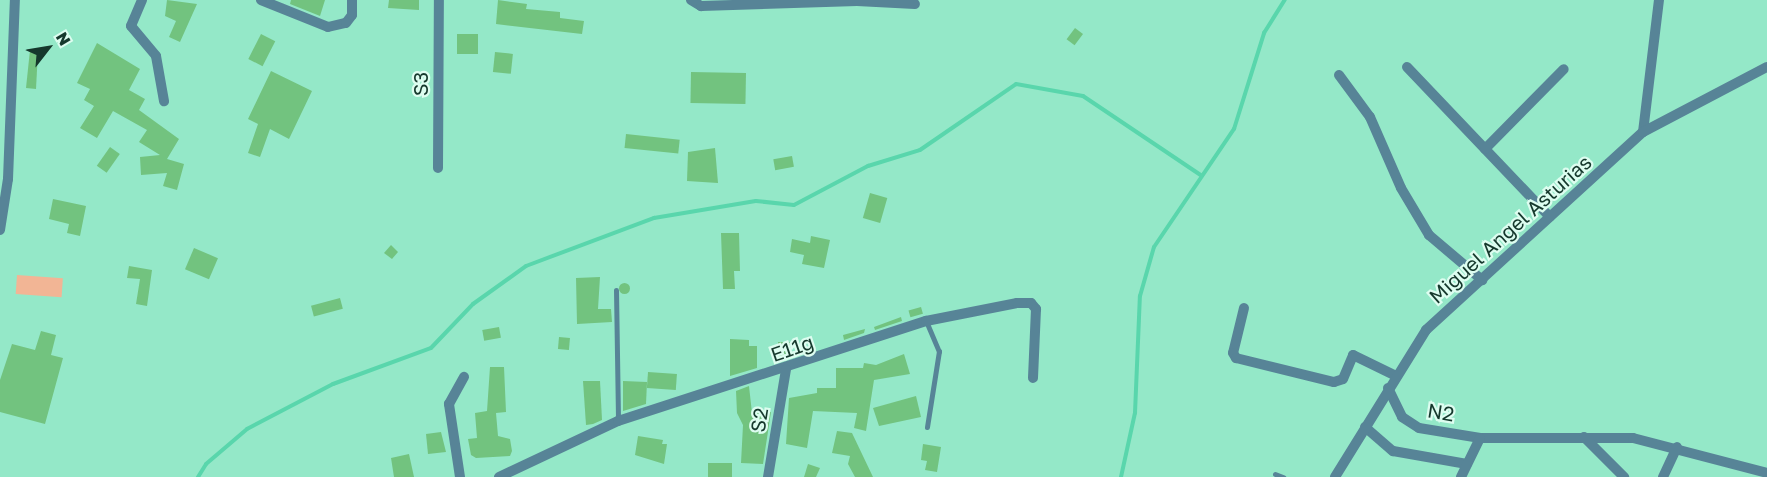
<!DOCTYPE html>
<style>
body{margin:0}
#map{position:relative;width:1767px;height:477px;overflow:hidden;background:#94e8c8;font-family:"Golos Text",sans-serif}
div>[style]{position:absolute}
.green>*{inset:0;background:#f2b595;transform-origin:0 0}
.stream>*{height:4px;margin:-2px;padding:0 2px;transform-origin:2px;border-radius:2px;background:#59d6ac}
.building>*{inset:0;background:#72c37f;transform-origin:0 0}
.round{border-radius:50%}
.service>*{height:5px;margin:-2.5px;padding:0 2.5px;transform-origin:2.5px;border-radius:2.5px;background:#578497}
.minor>*{height:10px;margin:-5px;padding:0 5px;transform-origin:5px;border-radius:5px;background:#578497}
span{translate:-50% -50%;white-space:nowrap;text-align:center;line-height:1.15;-webkit-text-stroke:4.5px #ddfdf0;paint-order:stroke}
.street-label{font-size:20px;color:#15382c}
.north{position:absolute;left:18px;top:18px;width:60px;height:60px;-webkit-text-stroke:4px #ddfdf0;paint-order:stroke;rotate:59deg;font-size:16px;font-weight:700;line-height:24px;text-align:center;color:#15382c}
.north::after{content:'';display:block;margin:auto;width:21px;height:27px;background:#15382c;clip-path:polygon(50% 0,100% 100%,50% 72%,0 100%)}
</style>
<div id="map">
<div class="green">
<i style="left:17px;top:275px;width:46px;height:19px;rotate:4deg"></i>
</div>
<div class="stream">
<i style="left:198px;top:477px;width:15px;rotate:-58deg"></i>
<i style="left:206px;top:464px;width:54px;rotate:-40.5deg"></i>
<i style="left:247px;top:429px;width:97px;rotate:-27.6deg"></i>
<i style="left:333px;top:384px;width:104px;rotate:-20.2deg"></i>
<i style="left:431px;top:348px;width:61px;rotate:-46.3deg"></i>
<i style="left:473px;top:304px;width:65px;rotate:-35.6deg"></i>
<i style="left:526px;top:266px;width:137px;rotate:-20.6deg"></i>
<i style="left:654px;top:218px;width:103px;rotate:-9.5deg"></i>
<i style="left:756px;top:201px;width:38px;rotate:6deg"></i>
<i style="left:794px;top:205px;width:84px;rotate:-27.8deg"></i>
<i style="left:868px;top:166px;width:54px;rotate:-17.1deg"></i>
<i style="left:920px;top:150px;width:116px;rotate:-34.5deg"></i>
<i style="left:1016px;top:84px;width:68px;rotate:10.2deg"></i>
<i style="left:1083px;top:96px;width:143px;rotate:33.9deg"></i>
<i style="left:1121px;top:477px;width:66px;rotate:-77.7deg"></i>
<i style="left:1135px;top:413px;width:117px;rotate:-87.6deg"></i>
<i style="left:1140px;top:296px;width:51px;rotate:-74.1deg"></i>
<i style="left:1154px;top:247px;width:143px;rotate:-55.9deg"></i>
<i style="left:1234px;top:129px;width:101px;rotate:-72.6deg"></i>
<i style="left:1264px;top:33px;width:39px;rotate:-58deg"></i>
</div>
<div class="building">
<i style="clip-path:polygon(167px 0,197px 4px,180px 42px,169px 37px,176px 21px,165px 16px)"></i>
<i style="clip-path:polygon(291px 0,325px 0,320px 16px,290px 4px)"></i>
<i style="clip-path:polygon(389px 0,419px 0,419px 10px,388px 8px)"></i>
<i style="clip-path:polygon(498px 0,527px 4px,526px 9px,560px 12px,560px 18px,584px 21px,582px 34px,496px 24px)"></i>
<i style="left:1075px;top:28px;width:10px;height:14px;rotate:37deg"></i>
<i style="left:261px;top:34px;width:16px;height:28px;rotate:27deg"></i>
<i style="left:457px;top:34px;width:21px;height:20px"></i>
<i style="clip-path:polygon(97px 43px,140px 69px,129px 90px,145px 99px,139px 110px,179px 139px,167px 159px,184px 164px,177px 190px,163px 186px,167px 173px,141px 175px,140px 157px,160px 155px,139px 142px,147px 130px,113px 111px,97px 138px,80px 128px,94px 106px,84px 100px,90px 89px,77px 83px)"></i>
<i style="clip-path:polygon(30px 50px,38px 51px,36px 89px,26px 88px)"></i>
<i style="left:495px;top:52px;width:18px;height:20px;rotate:6deg"></i>
<i style="clip-path:polygon(271px 71px,312px 91px,289px 139px,270px 129px,260px 157px,248px 153px,258px 124px,248px 119px)"></i>
<i style="left:691px;top:72px;width:55px;height:31px;rotate:1deg"></i>
<i style="left:626px;top:134px;width:54px;height:14px;rotate:6deg"></i>
<i style="left:110px;top:147px;width:12px;height:23px;rotate:35deg"></i>
<i style="clip-path:polygon(715px 148px,718px 183px,687px 181px,688px 152px)"></i>
<i style="left:792px;top:156px;width:11px;height:19px;rotate:80deg"></i>
<i style="left:870px;top:193px;width:18px;height:26px;rotate:16deg"></i>
<i style="clip-path:polygon(53px 199px,86px 206px,80px 236px,67px 233px,69px 224px,49px 219px)"></i>
<i style="clip-path:polygon(721px 233px,739px 233px,740px 271px,734px 271px,735px 289px,723px 289px)"></i>
<i style="clip-path:polygon(811px 236px,830px 240px,824px 268px,802px 264px,804px 255px,790px 252px,792px 239px,810px 243px)"></i>
<i style="clip-path:polygon(391px 245px,398px 252px,392px 259px,384px 253px)"></i>
<i style="left:194px;top:248px;width:26px;height:23px;rotate:23deg"></i>
<i style="clip-path:polygon(129px 266px,152px 270px,147px 306px,136px 304px,140px 279px,127px 278px)"></i>
<i style="clip-path:polygon(600px 277px,598px 309px,611px 309px,612px 322px,577px 324px,576px 278px)"></i>
<i class="round" style="left:618.5px;top:282.5px;width:11px;height:11px"></i>
<i style="left:340px;top:298px;width:11px;height:30px;rotate:75deg"></i>
<i style="left:921px;top:307px;width:7px;height:13px;rotate:74deg"></i>
<i style="clip-path:polygon(901px 317px,902px 321px,875px 330px,874px 327px)"></i>
<i style="left:499px;top:327px;width:11px;height:17px;rotate:80deg"></i>
<i style="clip-path:polygon(865px 329px,864px 333px,844px 340px,843px 335px)"></i>
<i style="clip-path:polygon(41px 331px,56px 335px,51px 355px,63px 358px,45px 424px,0 412px,0 380px,12px 344px,35px 350px)"></i>
<i style="left:559px;top:337px;width:11px;height:12px;rotate:5deg"></i>
<i style="clip-path:polygon(730px 339px,749px 340px,749px 346px,757px 346px,757px 368px,730px 376px)"></i>
<i style="left:778px;top:342px;width:12px;height:16px"></i>
<i style="clip-path:polygon(904px 354px,910px 374px,874px 380px,866px 431px,854px 428px,857px 413px,813px 411px,807px 448px,786px 444px,789px 398px,817px 393px,817px 388px,836px 388px,836px 368px,863px 368px,864px 363px,876px 365px)"></i>
<i style="clip-path:polygon(490px 367px,504px 367px,506px 412px,496px 413px,498px 436px,510px 439px,512px 451px,510px 456px,476px 458px,471px 455px,468px 439px,477px 438px,475px 413px,487px 411px)"></i>
<i style="left:648px;top:372px;width:29px;height:16px;rotate:4deg"></i>
<i style="clip-path:polygon(583px 381px,600px 381px,602px 420px,593px 424px,586px 425px)"></i>
<i style="clip-path:polygon(623px 381px,647px 382px,646px 404px,623px 411px)"></i>
<i style="clip-path:polygon(749px 386px,752px 413px,771px 412px,763px 464px,741px 463px,743px 425px,737px 413px,736px 391px)"></i>
<i style="clip-path:polygon(916px 396px,921px 417px,879px 426px,873px 408px)"></i>
<i style="clip-path:polygon(837px 431px,852px 433px,873px 477px,855px 477px,848px 464px,850px 456px,832px 453px)"></i>
<i style="clip-path:polygon(441px 432px,446px 452px,428px 454px,426px 434px)"></i>
<i style="clip-path:polygon(638px 436px,663px 440px,662px 444px,667px 444px,664px 464px,635px 455px)"></i>
<i style="clip-path:polygon(923px 444px,941px 447px,937px 472px,925px 470px,927px 461px,921px 460px)"></i>
<i style="clip-path:polygon(409px 454px,414px 477px,394px 477px,391px 458px)"></i>
<i style="left:708px;top:463px;width:24px;height:14px"></i>
<i style="clip-path:polygon(808px 464px,820px 468px,816px 477px,804px 477px)"></i>
</div>
<div class="service">
<i style="left:616px;top:290px;width:131px;rotate:89.1deg"></i>
<i style="left:926px;top:321px;width:33px;rotate:67deg"></i>
<i style="left:939px;top:351px;width:77px;rotate:99deg"></i>
<i style="left:1275px;top:474px;width:9px;rotate:21deg"></i>
</div>
<div class="minor">
<i style="left:142px;top:0;width:28px;rotate:113deg"></i>
<i style="left:131px;top:26px;width:39px;rotate:50deg"></i>
<i style="left:156px;top:56px;width:46px;rotate:79.9deg"></i>
<i style="left:261px;top:0;width:72px;rotate:21.9deg"></i>
<i style="left:328px;top:27px;width:18px;rotate:-13deg"></i>
<i style="left:346px;top:23px;width:10px;rotate:-53deg"></i>
<i style="left:352px;top:15px;width:15px;rotate:-90deg"></i>
<i style="left:691px;top:0;width:12px;rotate:31deg"></i>
<i style="left:701px;top:6px;width:156px;rotate:-1.8deg"></i>
<i style="left:857px;top:1px;width:58px;rotate:3deg"></i>
<i style="left:1407px;top:67px;width:207px;rotate:46.4deg"></i>
<i style="left:1339px;top:75px;width:52px;rotate:53.6deg"></i>
<i style="left:1370px;top:117px;width:77px;rotate:66.4deg"></i>
<i style="left:1401px;top:188px;width:55px;rotate:59.2deg"></i>
<i style="left:1429px;top:235px;width:70px;rotate:40.3deg"></i>
<i style="left:1643px;top:132px;width:133px;rotate:-83.1deg"></i>
<i style="left:1485px;top:149px;width:112px;rotate:-45.4deg"></i>
<i style="left:438px;top:168px;width:168px;rotate:-89.7deg"></i>
<i style="left:0;top:230px;width:52px;rotate:-81.1deg"></i>
<i style="left:8px;top:179px;width:179px;rotate:-87.8deg"></i>
<i style="left:1244px;top:308px;width:46px;rotate:103.7deg"></i>
<i style="left:1233px;top:353px;width:6px;rotate:59deg"></i>
<i style="left:1236px;top:358px;width:101px;rotate:13.8deg"></i>
<i style="left:1334px;top:382px;width:9px;rotate:-18deg"></i>
<i style="left:1343px;top:379px;width:26px;rotate:-67deg"></i>
<i style="left:1353px;top:355px;width:48px;rotate:26deg"></i>
<i style="left:1388px;top:388px;width:32px;rotate:64deg"></i>
<i style="left:1402px;top:417px;width:20px;rotate:33deg"></i>
<i style="left:1419px;top:428px;width:62px;rotate:9.3deg"></i>
<i style="left:1480px;top:438px;width:153px"></i>
<i style="left:1633px;top:438px;width:138px;rotate:14.6deg"></i>
<i style="left:1365px;top:427px;width:37px;rotate:41deg"></i>
<i style="left:1393px;top:451px;width:75px;rotate:10deg"></i>
<i style="left:1584px;top:437px;width:57px;rotate:45deg"></i>
<i style="left:460px;top:477px;width:74px;rotate:-98.6deg"></i>
<i style="left:449px;top:404px;width:31px;rotate:-61deg"></i>
<i style="left:499px;top:477px;width:132px;rotate:-25.2deg"></i>
<i style="left:618px;top:421px;width:324px;rotate:-18deg"></i>
<i style="left:926px;top:321px;width:93px;rotate:-11.2deg"></i>
<i style="left:1017px;top:303px;width:14px"></i>
<i style="left:1031px;top:303px;width:8px;rotate:50deg"></i>
<i style="left:1036px;top:309px;width:69px;rotate:92.5deg"></i>
<i style="left:768px;top:477px;width:109px;rotate:-80.5deg"></i>
<i style="left:1335px;top:477px;width:173px;rotate:-58.2deg"></i>
<i style="left:1426px;top:330px;width:294px;rotate:-42.4deg"></i>
<i style="left:1643px;top:132px;width:140px;rotate:-27.7deg"></i>
<i style="left:1461px;top:477px;width:43px;rotate:-64deg"></i>
<i style="left:1663px;top:477px;width:33px;rotate:-65deg"></i>
</div>
<div class="street-label">
<span style="left:420px;top:84px;rotate:-90deg">S3</span>
<span style="left:1510px;top:229px;rotate:-42deg">Miguel Angel Asturias</span>
<span style="left:792px;top:348px;rotate:-19deg">E11g</span>
<span style="left:1441px;top:412px;rotate:9deg">N2</span>
<span style="left:759px;top:420px;rotate:-81deg">S2</span>
</div>
<div class="north">N</div>
</div>
